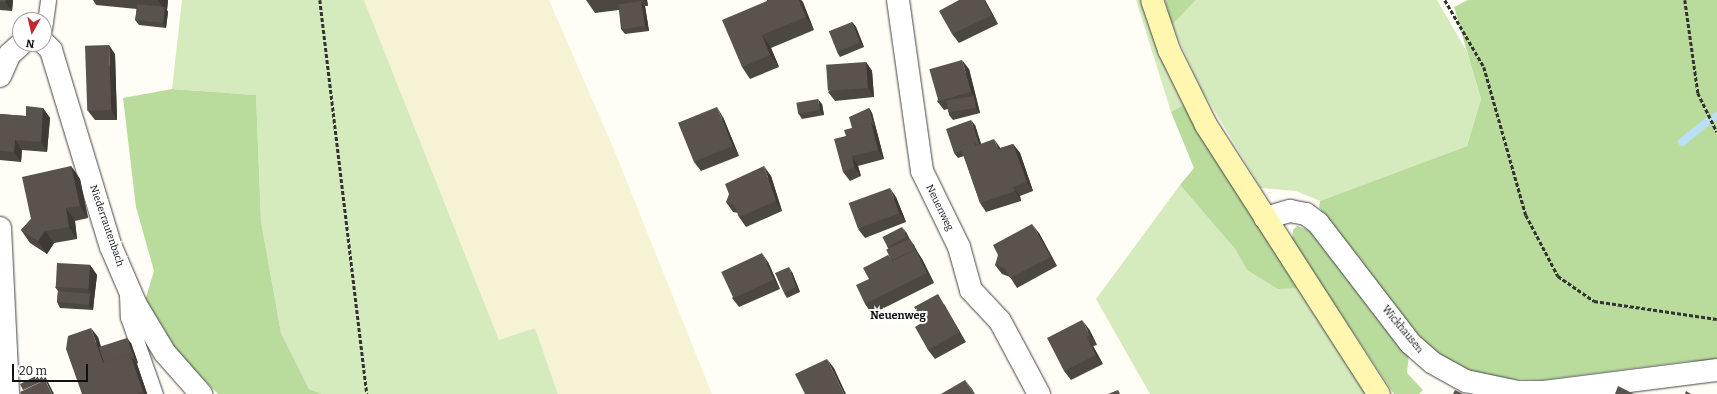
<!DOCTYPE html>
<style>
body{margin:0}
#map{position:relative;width:1717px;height:394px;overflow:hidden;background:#fffdf5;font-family:Bitter,serif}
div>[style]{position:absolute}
.farmland>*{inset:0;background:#f6f3d4}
.green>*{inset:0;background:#d5ebbd}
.forest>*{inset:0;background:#b9dc9c}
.stream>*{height:8px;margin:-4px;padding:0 4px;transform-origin:4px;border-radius:4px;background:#b9e0f7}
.path>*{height:2.5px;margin-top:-1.25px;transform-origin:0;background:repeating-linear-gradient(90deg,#333 0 4px,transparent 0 6px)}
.roads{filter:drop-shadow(0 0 1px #444) drop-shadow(0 0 1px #444)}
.service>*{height:15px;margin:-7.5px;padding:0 7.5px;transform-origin:7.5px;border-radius:7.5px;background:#fff}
.minor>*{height:22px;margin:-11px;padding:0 11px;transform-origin:11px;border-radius:11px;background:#fff}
.secondary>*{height:22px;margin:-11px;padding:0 11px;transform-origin:11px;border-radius:11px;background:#fff6b0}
.wall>*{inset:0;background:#4d4742}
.shaded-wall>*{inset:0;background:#3f3936}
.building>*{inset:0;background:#5a524d;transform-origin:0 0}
span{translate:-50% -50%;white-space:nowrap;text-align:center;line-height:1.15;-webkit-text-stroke:4px #fff;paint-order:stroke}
.street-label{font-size:10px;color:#111}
.neighbourhood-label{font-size:11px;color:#111;font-weight:700}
.north{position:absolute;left:12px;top:12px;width:40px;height:40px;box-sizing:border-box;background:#fff;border:1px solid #a0a0a0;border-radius:50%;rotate:188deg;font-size:11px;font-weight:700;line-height:16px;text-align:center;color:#111}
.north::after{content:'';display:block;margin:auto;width:14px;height:18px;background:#c4262e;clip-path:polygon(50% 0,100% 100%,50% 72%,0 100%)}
.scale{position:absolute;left:12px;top:364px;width:76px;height:18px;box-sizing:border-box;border:2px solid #111;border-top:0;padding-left:5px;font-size:12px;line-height:14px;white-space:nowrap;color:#111;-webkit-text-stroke:3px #fff;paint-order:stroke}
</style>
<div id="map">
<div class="farmland">
<i style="clip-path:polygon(364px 0,549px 0,615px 152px,712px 394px,558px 394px,535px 328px,499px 340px)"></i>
</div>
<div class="green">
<i style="clip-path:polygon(182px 0,364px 0,499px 340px,535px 328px,558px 394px,322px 394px,309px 389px,281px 333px,261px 221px,256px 95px,172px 89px)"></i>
<i style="clip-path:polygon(1136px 0,1142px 0,1167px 72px,1185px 104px,1171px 112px)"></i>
<i style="clip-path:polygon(1196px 0,1437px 0,1467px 52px,1481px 99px,1467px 146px,1320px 201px,1296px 191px,1261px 188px,1203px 92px,1172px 25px)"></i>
<i style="clip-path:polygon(1180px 185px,1235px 249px,1247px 270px,1298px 288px,1368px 394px,1150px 394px,1096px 299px)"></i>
</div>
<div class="forest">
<i style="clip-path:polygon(1165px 0,1196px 0,1172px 25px)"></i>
<i style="clip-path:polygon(1468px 0,1717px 0,1717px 363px,1690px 361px,1542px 380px,1502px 379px,1467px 370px,1428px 347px,1402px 322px,1319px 207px,1320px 201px,1467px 146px,1481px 99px,1454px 7px)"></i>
<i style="clip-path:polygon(172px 89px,256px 95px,261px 221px,281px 333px,309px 389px,322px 394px,218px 394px,176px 351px,144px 304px,154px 271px,136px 207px,123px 98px)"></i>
<i style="clip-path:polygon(1185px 104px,1234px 188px,1298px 288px,1278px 289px,1247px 270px,1235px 249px,1180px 185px,1194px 168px,1171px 112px)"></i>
<i style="clip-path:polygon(1297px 226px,1317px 233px,1409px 353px,1407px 373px,1423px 390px,1419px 394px,1394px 394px,1292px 240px,1293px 230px)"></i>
</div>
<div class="stream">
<i style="left:1715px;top:117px;width:2px;rotate:-27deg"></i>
<i style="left:1682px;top:142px;width:32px;rotate:-39deg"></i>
</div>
<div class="path">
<i style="left:320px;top:0;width:397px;rotate:83.2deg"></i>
<i style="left:1445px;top:0;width:78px;rotate:59.8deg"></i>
<i style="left:1484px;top:67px;width:154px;rotate:74.2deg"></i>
<i style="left:1526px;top:215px;width:69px;rotate:62.3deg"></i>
<i style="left:1558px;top:276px;width:44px;rotate:34.8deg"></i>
<i style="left:1594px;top:301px;width:124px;rotate:8.3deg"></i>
<i style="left:1685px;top:0;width:94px;rotate:82deg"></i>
<i style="left:1698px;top:93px;width:43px;rotate:64deg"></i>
</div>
<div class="roads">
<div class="service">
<i style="left:44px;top:29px;width:29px;rotate:-82deg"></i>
<i style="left:127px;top:294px;width:23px;rotate:88deg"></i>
<i style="left:128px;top:317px;width:82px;rotate:70.7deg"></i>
</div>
<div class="minor">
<i style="left:898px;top:0;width:173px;rotate:82deg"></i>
<i style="left:922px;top:171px;width:85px;rotate:64deg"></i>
<i style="left:959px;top:247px;width:45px;rotate:74.4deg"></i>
<i style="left:971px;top:290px;width:42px;rotate:46.9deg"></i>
<i style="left:1000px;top:321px;width:83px;rotate:61.9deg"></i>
<i style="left:44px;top:43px;width:10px;rotate:45deg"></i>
<i style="left:51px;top:50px;width:206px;rotate:73.1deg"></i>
<i style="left:111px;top:247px;width:63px;rotate:66.7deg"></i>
<i style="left:136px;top:305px;width:56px;rotate:58.9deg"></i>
<i style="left:165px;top:353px;width:55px;rotate:48.7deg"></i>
<i style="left:0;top:76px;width:24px;rotate:-66deg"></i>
<i style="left:10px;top:54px;width:15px;rotate:-42deg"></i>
<i style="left:1265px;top:218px;width:26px;rotate:-16deg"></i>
<i style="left:1290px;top:211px;width:16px;rotate:11deg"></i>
<i style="left:1306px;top:214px;width:15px;rotate:37deg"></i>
<i style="left:1318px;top:223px;width:151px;rotate:52.5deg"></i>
<i style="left:1410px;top:343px;width:30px;rotate:41deg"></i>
<i style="left:1433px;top:363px;width:38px;rotate:29deg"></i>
<i style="left:1466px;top:381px;width:53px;rotate:11.9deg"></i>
<i style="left:1518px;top:392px;width:25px"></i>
<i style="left:1543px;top:392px;width:175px;rotate:-7.2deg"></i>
<i style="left:0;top:228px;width:166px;rotate:87.2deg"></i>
</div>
<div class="secondary">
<i style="left:1152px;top:0;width:53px;rotate:71.2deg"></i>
<i style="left:1169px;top:50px;width:84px;rotate:63.7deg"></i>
<i style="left:1206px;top:125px;width:320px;rotate:57.3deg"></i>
</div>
</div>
<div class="wall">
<i style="clip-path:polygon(0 0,13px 0,12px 11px,0 10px)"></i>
<i style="clip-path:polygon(93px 0,168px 0,167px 10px,168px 12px,166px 28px,139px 25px,135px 20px,137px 9px,96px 5px)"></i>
<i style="clip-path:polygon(586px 0,647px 0,648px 6px,645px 6px,649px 31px,625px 34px,621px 29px,619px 10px,595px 13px)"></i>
<i style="clip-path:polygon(767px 0,801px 0,814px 30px,771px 48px,779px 67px,750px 79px,742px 67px,767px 1px)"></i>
<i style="clip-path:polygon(985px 0,998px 24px,959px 43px,952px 34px)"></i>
<i style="clip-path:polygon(852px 22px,856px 27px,864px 47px,840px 57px,837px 52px)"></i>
<i style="clip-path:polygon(115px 54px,117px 120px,95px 120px,88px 111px)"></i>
<i style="clip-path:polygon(866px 62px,872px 71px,874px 97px,835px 101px,828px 92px)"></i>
<i style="clip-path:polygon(969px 69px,980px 113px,953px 120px,949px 115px,948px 109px,944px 110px,937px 101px)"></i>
<i style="clip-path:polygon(822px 104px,824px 115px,802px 119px,798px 113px)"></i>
<i style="clip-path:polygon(43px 108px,50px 118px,47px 152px,22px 150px,21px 162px,0 160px,0 114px,26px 116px)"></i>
<i style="clip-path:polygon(869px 108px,872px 113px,884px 159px,858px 166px,861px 176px,850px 181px,843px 172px,846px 136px,852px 128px)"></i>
<i style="clip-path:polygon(723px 117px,739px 156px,701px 171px,694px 162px)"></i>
<i style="clip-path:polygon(975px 125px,981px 144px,1000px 148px,1013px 144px,1020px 153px,1033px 191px,1020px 196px,1021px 201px,986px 212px,980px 203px,964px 156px,958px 158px,954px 153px)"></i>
<i style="clip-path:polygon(71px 166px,80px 179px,88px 218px,75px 221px,77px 239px,54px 243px,47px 254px,30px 243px,21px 230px,31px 219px)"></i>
<i style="clip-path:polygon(771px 176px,782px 211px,746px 227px,739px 217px,738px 213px,733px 212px,726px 202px)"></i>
<i style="clip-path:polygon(896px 197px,906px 222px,865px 238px,858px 229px)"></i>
<i style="clip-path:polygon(906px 232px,910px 240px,914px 245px,917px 252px,922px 259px,934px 283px,872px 314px,865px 304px,869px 279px,888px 255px,892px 260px,889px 250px,887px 246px)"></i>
<i style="clip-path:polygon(1039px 233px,1057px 266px,1017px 288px,1010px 277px,1002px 274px,995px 265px)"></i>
<i style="clip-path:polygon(768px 262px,780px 289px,739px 307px,732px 298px)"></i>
<i style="clip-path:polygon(90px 265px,97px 275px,93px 310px,60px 308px,57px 302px,58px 291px,55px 287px)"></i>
<i style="clip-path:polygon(792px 272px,800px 292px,787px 298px,784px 293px)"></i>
<i style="clip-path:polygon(944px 304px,966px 342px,935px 359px,928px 350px,923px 322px)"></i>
<i style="clip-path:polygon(1089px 329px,1097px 345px,1093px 346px,1103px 364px,1071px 380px,1064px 371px)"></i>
<i style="clip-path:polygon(98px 337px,101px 347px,131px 343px,138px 363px,137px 364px,147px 394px,82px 394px)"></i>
</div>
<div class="shaded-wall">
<i style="clip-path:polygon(6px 0,13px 0,12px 11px,5px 2px)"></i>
<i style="clip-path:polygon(158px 0,168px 0,167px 10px,168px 12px,166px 28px,163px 23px,164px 9px)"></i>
<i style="clip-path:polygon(644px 0,647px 0,648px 6px)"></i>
<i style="clip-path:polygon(799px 0,801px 0,803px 2px,814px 30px,806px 17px)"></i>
<i style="clip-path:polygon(984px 0,985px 0,998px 24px,992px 15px)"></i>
<i style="clip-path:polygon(641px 1px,645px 6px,649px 31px,645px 26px)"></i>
<i style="clip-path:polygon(852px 22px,856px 27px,864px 47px,860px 42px)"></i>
<i style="clip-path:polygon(762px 35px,771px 48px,779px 67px,770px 55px)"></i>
<i style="clip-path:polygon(109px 45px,115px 54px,117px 120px,111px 110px)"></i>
<i style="clip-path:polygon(962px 60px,969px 69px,977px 101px,971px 92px)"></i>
<i style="clip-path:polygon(866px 62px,872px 71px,874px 97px,868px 88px)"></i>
<i style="clip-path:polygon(974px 96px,977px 101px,980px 113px,976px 108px)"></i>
<i style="clip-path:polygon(818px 99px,822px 104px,824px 115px,820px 110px)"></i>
<i style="clip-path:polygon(717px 107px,723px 117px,739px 156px,733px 146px)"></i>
<i style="clip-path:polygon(43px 108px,50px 118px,47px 152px,41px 142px)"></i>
<i style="clip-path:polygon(869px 108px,872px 113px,884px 159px,878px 150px,871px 123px)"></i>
<i style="clip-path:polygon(971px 120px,975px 125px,983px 150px,979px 144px)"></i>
<i style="clip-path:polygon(994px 139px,1001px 149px,998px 149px)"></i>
<i style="clip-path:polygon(15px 140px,22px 150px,21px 162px,14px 152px)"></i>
<i style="clip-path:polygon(1013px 144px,1020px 153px,1033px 191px,1027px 182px)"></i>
<i style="clip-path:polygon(852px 156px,858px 166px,861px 176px,854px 167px)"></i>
<i style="clip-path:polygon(71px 166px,80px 179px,88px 218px,80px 206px)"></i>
<i style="clip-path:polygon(764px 166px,771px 176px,782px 211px,776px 201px)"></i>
<i style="clip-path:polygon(1013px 187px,1020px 196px,1021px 201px,1015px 191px)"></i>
<i style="clip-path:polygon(890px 188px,896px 197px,906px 222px,899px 213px)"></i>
<i style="clip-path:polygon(66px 208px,75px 221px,77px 239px,69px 227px)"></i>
<i style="clip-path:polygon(1032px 224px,1039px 233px,1057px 266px,1051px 257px)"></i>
<i style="clip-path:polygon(902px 227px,906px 232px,911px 242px,907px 237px)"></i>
<i style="clip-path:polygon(45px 231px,54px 243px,47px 254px,38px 241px)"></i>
<i style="clip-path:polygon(910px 239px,922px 259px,934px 283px,927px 273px)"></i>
<i style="clip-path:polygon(762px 253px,768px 262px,780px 289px,774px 279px)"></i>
<i style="clip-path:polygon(90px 265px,97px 275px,94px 299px,88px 289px)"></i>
<i style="clip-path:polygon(789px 267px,792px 272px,800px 292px,796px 287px)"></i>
<i style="clip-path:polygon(90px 294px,94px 299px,93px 310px,89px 305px)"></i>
<i style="clip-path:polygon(1082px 320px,1089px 329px,1097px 345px,1090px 335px)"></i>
<i style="clip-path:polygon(91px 328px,98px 337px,107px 367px,103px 363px)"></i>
<i style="clip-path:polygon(1087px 337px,1093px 346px,1103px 364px,1096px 355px)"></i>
<i style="clip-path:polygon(127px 338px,131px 343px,138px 363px,134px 358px)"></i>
<i style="clip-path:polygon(130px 354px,137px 364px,147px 394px,145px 394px,143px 392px)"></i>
<i style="clip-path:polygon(827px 359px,834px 368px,846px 394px,844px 394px)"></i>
<i style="clip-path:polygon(42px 373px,46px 378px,54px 394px,52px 394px)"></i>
<i style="clip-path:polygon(965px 380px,972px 389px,975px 394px,974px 394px)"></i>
</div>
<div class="building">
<i style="clip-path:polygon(0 0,6px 0,5px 2px,0 1px)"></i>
<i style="clip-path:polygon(767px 0,799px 0,806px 17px,762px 35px,770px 55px,742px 67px,722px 20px,767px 1px)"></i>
<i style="clip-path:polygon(959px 0,984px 0,992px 15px,952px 34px,939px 11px)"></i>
<i style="left:641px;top:1px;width:25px;height:23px;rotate:81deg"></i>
<i style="left:137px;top:4px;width:28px;height:16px;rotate:6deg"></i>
<i style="left:852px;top:22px;width:22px;height:25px;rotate:68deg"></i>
<i style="left:109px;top:45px;width:65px;height:24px;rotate:88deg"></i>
<i style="left:962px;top:60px;width:33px;height:34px;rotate:74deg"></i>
<i style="left:866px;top:62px;width:26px;height:40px;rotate:86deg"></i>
<i style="left:974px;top:96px;width:12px;height:28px;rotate:81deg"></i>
<i style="left:818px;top:99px;width:11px;height:22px;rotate:80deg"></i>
<i style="clip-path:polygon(26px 106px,43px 108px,41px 142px,15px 140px,14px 152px,0 151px,0 114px,26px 116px)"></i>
<i style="left:717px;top:107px;width:42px;height:42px;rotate:68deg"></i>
<i style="clip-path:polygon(869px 108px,874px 126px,871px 123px,852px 128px,849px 117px)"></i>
<i style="clip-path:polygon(971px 120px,979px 144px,977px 145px,974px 141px,960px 146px,962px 151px,954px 153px,946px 129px)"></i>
<i style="clip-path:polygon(871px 123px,878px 150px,852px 156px,854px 167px,843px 172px,834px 139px,846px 136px,844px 130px)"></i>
<i style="clip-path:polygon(994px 139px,998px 149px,1013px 144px,1027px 182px,1013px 187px,1015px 191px,980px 203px,960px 146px,974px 141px,975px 146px)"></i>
<i style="clip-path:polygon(71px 166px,80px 206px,66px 208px,69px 227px,45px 231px,38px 241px,21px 230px,31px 219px,22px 177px)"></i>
<i style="clip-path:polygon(764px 166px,776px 201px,739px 217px,734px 205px,726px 202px,729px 194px,725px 184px)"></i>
<i style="left:890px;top:188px;width:27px;height:44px;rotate:70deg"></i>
<i style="clip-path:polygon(1032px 224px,1051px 257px,1010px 278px,1005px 268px,995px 265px,998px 255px,993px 245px)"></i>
<i style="left:902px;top:227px;width:11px;height:22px;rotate:63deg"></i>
<i style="left:910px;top:239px;width:12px;height:26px;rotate:66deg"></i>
<i style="clip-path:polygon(916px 250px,927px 273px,865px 304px,856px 285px,869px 279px,863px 268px,888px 255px,892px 261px)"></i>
<i style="left:762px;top:253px;width:29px;height:45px;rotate:65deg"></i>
<i style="left:57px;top:263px;width:33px;height:24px;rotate:3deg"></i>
<i style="clip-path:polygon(789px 267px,796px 287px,784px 293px,775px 273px)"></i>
<i style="left:58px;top:291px;width:32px;height:11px;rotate:5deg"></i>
<i style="clip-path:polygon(938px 294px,960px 332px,928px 350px,915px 327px,923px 322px,914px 307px)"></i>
<i style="clip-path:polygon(1082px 320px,1090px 335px,1087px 337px,1096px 355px,1064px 371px,1047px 338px)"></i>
<i style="clip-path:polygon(91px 328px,103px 363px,130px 354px,143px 392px,136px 394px,82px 394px,66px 349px,68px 336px)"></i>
<i style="clip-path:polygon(127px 338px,134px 358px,133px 359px,130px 354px,104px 363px,99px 347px)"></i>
<i style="clip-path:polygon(827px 359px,844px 394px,805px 394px,795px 374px)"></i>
<i style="clip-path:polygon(42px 373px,48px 384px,45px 380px,23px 390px,20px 384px)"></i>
<i style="clip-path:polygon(45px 380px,52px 394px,21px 394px,20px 392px)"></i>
<i style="clip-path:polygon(965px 380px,974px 394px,941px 394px)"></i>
<i style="clip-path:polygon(1618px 386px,1634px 394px,1615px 394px)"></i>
<i style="clip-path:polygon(1118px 390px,1120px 394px,1108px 394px)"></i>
<i style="clip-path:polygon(1455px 390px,1463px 394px,1453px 394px)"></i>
<i style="clip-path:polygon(1686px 391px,1691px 394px,1685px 394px)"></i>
</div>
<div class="street-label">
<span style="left:939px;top:208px;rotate:64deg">Neuenweg</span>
<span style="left:106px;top:226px;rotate:71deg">Niederrautenbach</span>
<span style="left:1402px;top:330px;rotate:50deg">Wickhausen</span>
</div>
<div class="neighbourhood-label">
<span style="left:898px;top:316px">Neuenweg</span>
</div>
<div class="north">N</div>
<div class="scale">20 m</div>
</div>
